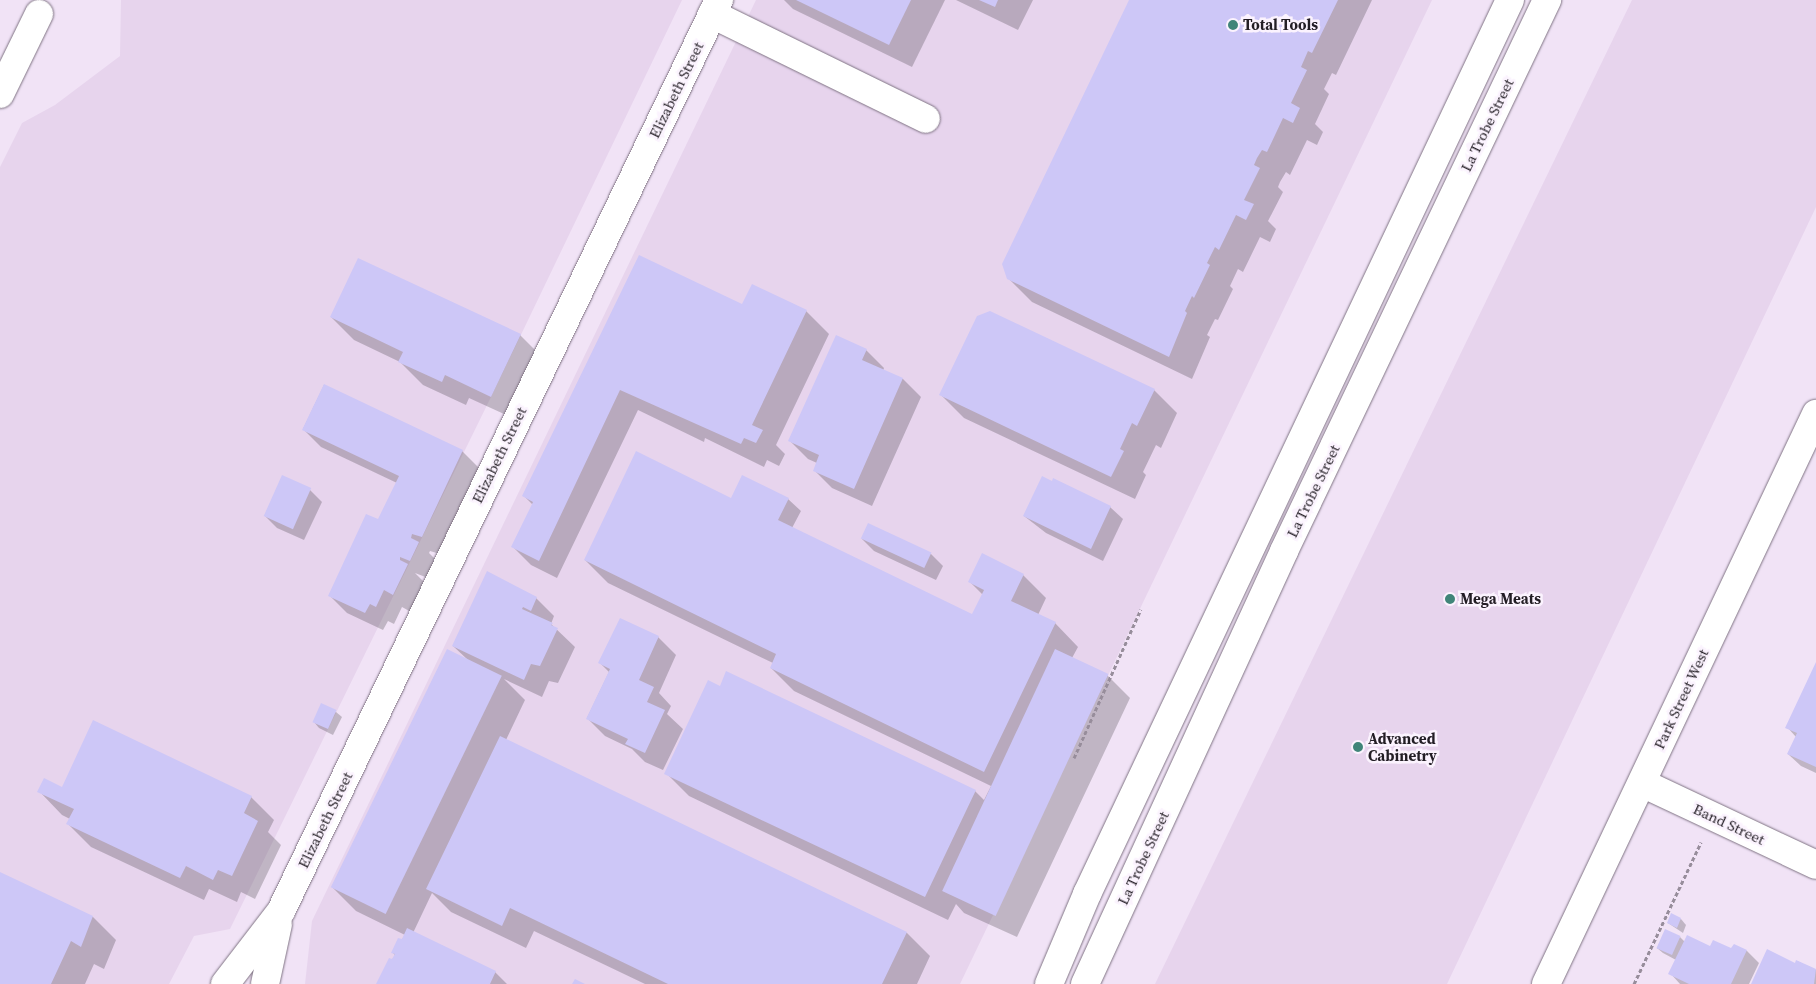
<!DOCTYPE html>
<style>
body{margin:0}
#map{position:relative;width:1816px;height:984px;overflow:hidden;background:#f1e3f6;font-family:"Source Serif 4",serif}
div>[style]{position:absolute}
.built>*{inset:0;background:#e7d4ed}
.shadow>*{inset:0;background:#0003}
.building>*{inset:0;background:#cdc7f7;transform-origin:0 0}
.path>*{height:3px;margin-top:-1.5px;transform-origin:0;background:repeating-linear-gradient(90deg,#978d9b 0 4px,transparent 0 6.5px)}
.roads{filter:drop-shadow(0 0 1px #7f7383) drop-shadow(0 0 1px #7f7383)}
.minor>*{height:28px;margin:-14px;padding:0 14px;transform-origin:14px;border-radius:14px;background:#fff}
.major>*{height:28px;margin:-14px;padding:0 14px;transform-origin:14px;border-radius:14px;background:#fff}
.dots>*{width:14px;height:14px;translate:-50% -50%;box-sizing:border-box;border:2px solid #fbf3fe;border-radius:50%}
span{translate:-50% -50%;white-space:nowrap;text-align:center;line-height:1.15;-webkit-text-stroke:5px #fbf3fe;paint-order:stroke}
.poi-label{font-size:15px;color:#231e25;font-weight:700}
.left{translate:0 -50%;text-align:left}
.street-label{font-size:15px;color:#231e25}
</style>
<div id="map">
<div class="built">
<i style="clip-path:polygon(121px 0,682px 0,491px 397px,230px 929px,194px 936px,169px 984px,0 984px,0 167px,22px 123px,55px 105px,120px 56px)"></i>
<i style="clip-path:polygon(756px 0,1432px 0,960px 984px,305px 984px,312px 921px)"></i>
<i style="clip-path:polygon(1632px 0,1816px 0,1816px 207px,1447px 984px,1155px 984px)"></i>
</div>
<div class="shadow">
<i style="clip-path:polygon(784px 0,945px 0,912px 67px,793px 9px)"></i>
<i style="clip-path:polygon(956px 0,1033px 0,1018px 30px)"></i>
<i style="clip-path:polygon(1130px 0,1372px 0,1336px 75px,1332px 73px,1324px 89px,1329px 94px,1315px 124px,1323px 132px,1317px 145px,1307px 140px,1290px 175px,1286px 172px,1280px 182px,1278px 187px,1283px 192px,1268px 221px,1276px 229px,1270px 242px,1260px 237px,1243px 272px,1238px 269px,1230px 286px,1233px 289px,1218px 320px,1215px 319px,1207px 335px,1210px 337px,1192px 379px,1032px 302px,1008px 278px)"></i>
<i style="clip-path:polygon(743px 306px,806px 311px,829px 334px,776px 445px,785px 454px,779px 466px,767px 460px,764px 467px,705px 438px,704px 442px,638px 410px,557px 578px,531px 565px,513px 547px,533px 505px,524px 496px,582px 374px)"></i>
<i style="clip-path:polygon(331px 317px,520px 335px,543px 358px,515px 419px,469px 398px,466px 405px,423px 385px,400px 362px,354px 340px)"></i>
<i style="clip-path:polygon(866px 350px,884px 368px,883px 371px,903px 379px,921px 397px,872px 506px,832px 488px,814px 470px,817px 463px,808px 459px,790px 441px)"></i>
<i style="clip-path:polygon(324px 385px,462px 451px,480px 469px,440px 554px,430px 551px,429px 553px,437px 561px,428px 578px,415px 573px,425px 583px,411px 612px,402px 607px,394px 624px,388px 621px,383px 630px,347px 613px,329px 595px,378px 521px,397px 483px,321px 447px,303px 429px)"></i>
<i style="clip-path:polygon(1154px 390px,1177px 413px,1161px 448px,1156px 445px,1143px 472px,1146px 475px,1135px 499px,964px 418px,941px 395px)"></i>
<i style="clip-path:polygon(283px 477px,310px 490px,322px 502px,304px 540px,277px 528px,265px 516px)"></i>
<i style="clip-path:polygon(742px 477px,788px 499px,801px 511px,792px 528px,973px 616px,983px 595px,970px 582px,1023px 575px,1046px 598px,1038px 615px,1055px 623px,1078px 647px,1072px 658px,1107px 675px,1130px 698px,1017px 937px,964px 913px,956px 904px,948px 920px,689px 796px,666px 773px,975px 791px,984px 800px,991px 786px,794px 691px,771px 668px,773px 663px,608px 583px,585px 560px,732px 499px)"></i>
<i style="clip-path:polygon(1110px 507px,1123px 519px,1103px 561px,1046px 533px,1024px 516px)"></i>
<i style="clip-path:polygon(869px 525px,931px 554px,943px 566px,936px 580px,874px 551px,862px 539px)"></i>
<i style="clip-path:polygon(536px 598px,554px 616px,551px 624px,575px 647px,558px 683px,549px 681px,542px 697px,504px 679px,525px 700px,506px 740px,907px 933px,930px 956px,917px 984px,645px 984px,534px 931px,526px 948px,451px 912px,432px 893px,413px 933px,495px 972px,507px 984px,377px 984px,395px 955px,393px 953px,405px 935px,356px 911px,333px 888px,468px 660px,453px 646px)"></i>
<i style="clip-path:polygon(658px 637px,676px 655px,659px 693px,671px 706px,667px 714px,683px 729px,663px 770px,645px 762px,632px 749px,605px 736px,587px 718px,609px 672px,600px 663px)"></i>
<i style="clip-path:polygon(1816px 665px,1816px 773px,1801px 766px,1788px 754px,1796px 737px,1787px 727px)"></i>
<i style="clip-path:polygon(336px 712px,342px 717px,333px 735px,319px 728px,314px 722px)"></i>
<i style="clip-path:polygon(62px 789px,251px 797px,274px 820px,268px 832px,281px 845px,255px 899px,241px 892px,237px 902px,209px 889px,204px 900px,91px 847px,68px 824px,70px 819px,62px 815px,39px 791px)"></i>
<i style="clip-path:polygon(0 873px,93px 917px,116px 940px,104px 969px,94px 964px,85px 984px,0 984px)"></i>
<i style="clip-path:polygon(1681px 919px,1686px 925px,1683px 933px,1668px 923px)"></i>
<i style="clip-path:polygon(1680px 937px,1685px 942px,1732px 950px,1734px 945px,1747px 951px,1759px 963px,1749px 984px,1680px 984px,1670px 973px,1676px 960px,1663px 953px,1657px 948px)"></i>
<i style="clip-path:polygon(1797px 961px,1816px 970px,1816px 984px,1752px 984px,1795px 964px)"></i>
</div>
<div class="building">
<i style="clip-path:polygon(796px 0,911px 0,889px 45px)"></i>
<i style="clip-path:polygon(979px 0,998px 0,995px 7px)"></i>
<i style="clip-path:polygon(1129px 0,1338px 0,1312px 53px,1308px 51px,1301px 67px,1307px 70px,1291px 103px,1300px 108px,1293px 123px,1283px 118px,1267px 152px,1262px 150px,1257px 158px,1254px 165px,1260px 168px,1244px 200px,1254px 204px,1246px 220px,1236px 215px,1219px 250px,1215px 247px,1207px 263px,1210px 265px,1194px 298px,1192px 296px,1185px 311px,1187px 313px,1169px 357px,1007px 279px,1002px 264px)"></i>
<i style="clip-path:polygon(639px 255px,742px 304px,752px 284px,807px 310px,752px 425px,763px 430px,756px 443px,744px 438px,741px 444px,620px 390px,539px 561px,511px 547px,533px 502px,522px 496px)"></i>
<i style="clip-path:polygon(358px 258px,521px 334px,491px 397px,445px 375px,442px 382px,398px 362px,403px 352px,330px 317px)"></i>
<i style="clip-path:polygon(990px 311px,1155px 389px,1137px 426px,1132px 423px,1120px 449px,1124px 451px,1111px 477px,939px 395px,977px 316px)"></i>
<i style="clip-path:polygon(836px 335px,867px 349px,862px 360px,903px 378px,854px 489px,813px 471px,819px 455px,788px 441px)"></i>
<i style="clip-path:polygon(324px 384px,463px 450px,422px 537px,412px 534px,411px 538px,419px 542px,410px 561px,400px 557px,400px 560px,408px 564px,393px 595px,384px 590px,376px 607px,370px 604px,365px 613px,328px 596px,366px 514px,378px 519px,399px 476px,302px 430px)"></i>
<i style="clip-path:polygon(636px 451px,731px 498px,742px 475px,789px 498px,778px 520px,972px 614px,984px 590px,968px 582px,982px 553px,1024px 574px,1011px 601px,1056px 622px,984px 772px,770px 668px,776px 654px,584px 560px)"></i>
<i style="left:282px;top:475px;width:32px;height:45px;rotate:24deg"></i>
<i style="clip-path:polygon(1042px 476px,1052px 481px,1053px 478px,1111px 506px,1091px 549px,1023px 516px)"></i>
<i style="left:868px;top:523px;width:70px;height:17px;rotate:25deg"></i>
<i style="clip-path:polygon(487px 571px,537px 597px,531px 611px,523px 607px,522px 609px,553px 623px,551px 625px,558px 628px,540px 666px,531px 664px,524px 680px,452px 646px)"></i>
<i style="clip-path:polygon(620px 618px,659px 636px,639px 680px,654px 687px,647px 702px,665px 710px,645px 753px,625px 744px,628px 739px,586px 719px,610px 669px,598px 663px)"></i>
<i style="left:447px;top:649px;width:61px;height:265px;rotate:26deg"></i>
<i style="left:1055px;top:649px;width:59px;height:267px;rotate:25deg"></i>
<i style="clip-path:polygon(1816px 662px,1816px 767px,1787px 754px,1797px 733px,1785px 728px)"></i>
<i style="clip-path:polygon(726px 671px,976px 790px,925px 897px,664px 774px,708px 680px,720px 686px)"></i>
<i style="left:321px;top:703px;width:17px;height:21px;rotate:24deg"></i>
<i style="clip-path:polygon(93px 720px,252px 796px,244px 813px,258px 821px,232px 876px,218px 870px,213px 880px,186px 866px,180px 878px,66px 824px,74px 809px,37px 792px,44px 778px,62px 787px)"></i>
<i style="clip-path:polygon(500px 736px,907px 932px,882px 984px,668px 984px,510px 908px,502px 926px,426px 889px)"></i>
<i style="clip-path:polygon(0 872px,93px 916px,81px 947px,71px 941px,51px 984px,0 984px)"></i>
<i style="clip-path:polygon(1671px 913px,1681px 918px,1677px 928px,1667px 923px)"></i>
<i style="clip-path:polygon(407px 928px,496px 971px,490px 984px,376px 984px,389px 958px,392px 959px,395px 954px,391px 953px,398px 938px,402px 939px)"></i>
<i style="left:1665px;top:929px;width:17px;height:21px;rotate:24deg"></i>
<i style="clip-path:polygon(1687px 935px,1710px 946px,1713px 940px,1731px 948px,1734px 944px,1747px 950px,1731px 984px,1689px 984px,1668px 974px)"></i>
<i style="clip-path:polygon(1767px 949px,1795px 963px,1796px 960px,1816px 969px,1814px 984px,1751px 984px)"></i>
<i style="clip-path:polygon(575px 979px,585px 984px,572px 984px)"></i>
</div>
<div class="path">
<i style="left:1074px;top:758px;width:163px;rotate:-65.8deg"></i>
<i style="left:1634px;top:984px;width:157px;rotate:-64.7deg"></i>
</div>
<div class="roads">
<div class="minor">
<i style="left:712px;top:14px;width:238px;rotate:26.1deg"></i>
<i style="left:0;top:94px;width:89px;rotate:-64deg"></i>
<i style="left:1642px;top:783px;width:192px;rotate:25.2deg"></i>
<i style="left:225px;top:984px;width:92px;rotate:-52.5deg"></i>
<i style="left:281px;top:911px;width:1011px;rotate:-64.32deg"></i>
<i style="left:265px;top:984px;width:61px;rotate:-77.8deg"></i>
<i style="left:1546px;top:984px;width:631px;rotate:-64.65deg"></i>
</div>
<div class="major">
<i style="left:1049px;top:984px;width:98px;rotate:-67.1deg"></i>
<i style="left:1087px;top:894px;width:989px;rotate:-64.68deg"></i>
<i style="left:1085px;top:984px;width:477px;rotate:-65.3deg"></i>
<i style="left:1284px;top:551px;width:611px;rotate:-64.48deg"></i>
</div>
</div>
<div class="dots">
<i style="left:1233px;top:25px;background:#408579"></i>
<i style="left:1450px;top:599px;background:#408579"></i>
<i style="left:1358px;top:747px;background:#408579"></i>
</div>
<div class="poi-label">
<span class="left" style="left:1243px;top:25px">Total Tools</span>
<span class="left" style="left:1460px;top:599px">Mega Meats</span>
<span class="left" style="left:1368px;top:747px">Advanced<br>Cabinetry</span>
</div>
<div class="street-label">
<span style="left:676px;top:90px;rotate:-64deg">Elizabeth Street</span>
<span style="left:1487px;top:125px;rotate:-64deg">La Trobe Street</span>
<span style="left:499px;top:455px;rotate:-64deg">Elizabeth Street</span>
<span style="left:1313px;top:491px;rotate:-64deg">La Trobe Street</span>
<span style="left:1681px;top:699px;rotate:-65deg">Park Street West</span>
<span style="left:325px;top:820px;rotate:-64deg">Elizabeth Street</span>
<span style="left:1729px;top:824px;rotate:25deg">Band Street</span>
<span style="left:1143px;top:858px;rotate:-65deg">La Trobe Street</span>
</div>
</div>
